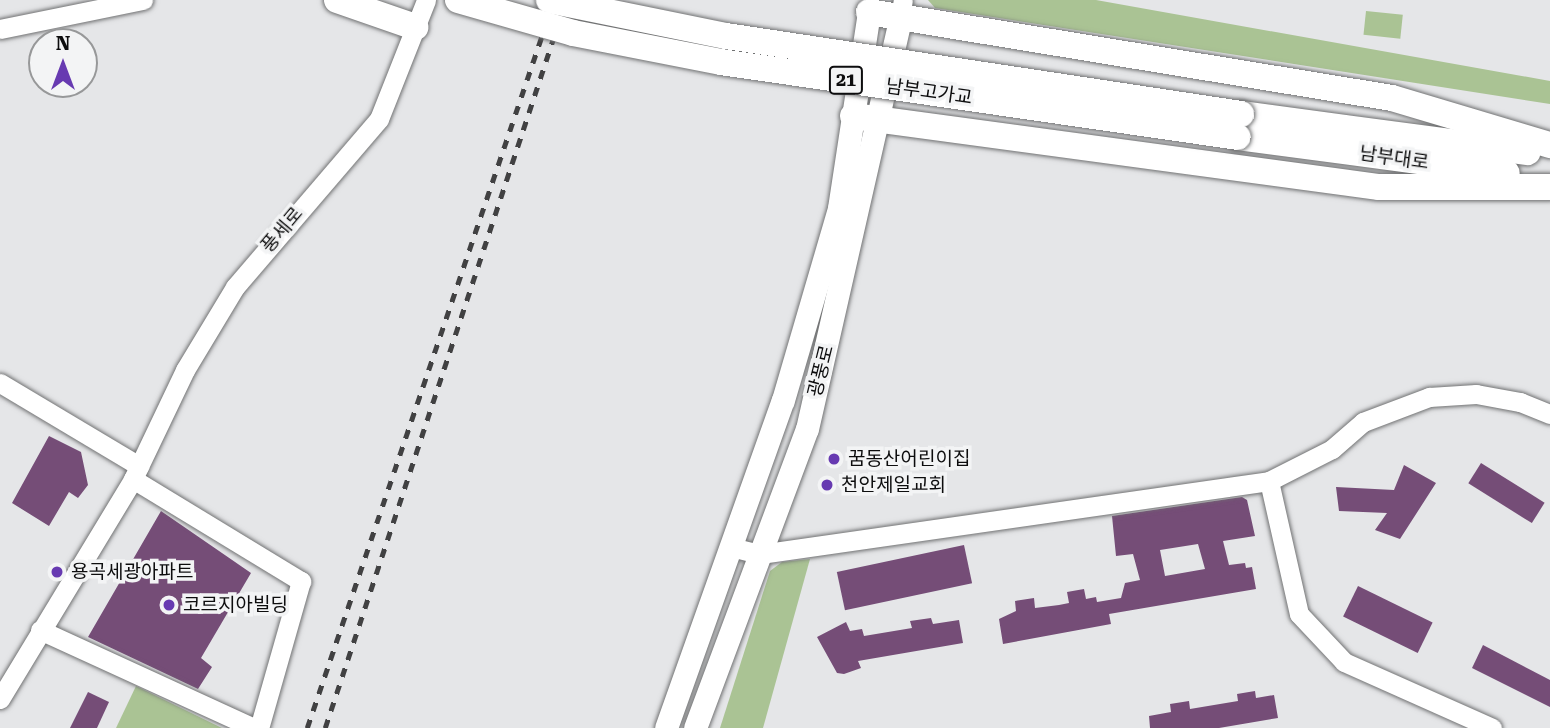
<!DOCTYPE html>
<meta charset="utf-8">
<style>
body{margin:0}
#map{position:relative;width:1550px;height:728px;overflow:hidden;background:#e5e6e8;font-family:"Roboto Serif","Noto Sans KR",serif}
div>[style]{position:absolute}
.green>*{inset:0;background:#aac394;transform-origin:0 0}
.building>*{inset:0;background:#754d77;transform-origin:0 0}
.roads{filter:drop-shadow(0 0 2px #717273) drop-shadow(0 0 2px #717273)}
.minor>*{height:19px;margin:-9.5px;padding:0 9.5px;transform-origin:9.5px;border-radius:9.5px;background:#fff}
.major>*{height:23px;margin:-11.5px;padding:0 11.5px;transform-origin:11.5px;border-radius:11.5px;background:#fff}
.highway>*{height:26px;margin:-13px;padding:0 13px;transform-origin:13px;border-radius:13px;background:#fff}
.rail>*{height:4.5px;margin-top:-2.25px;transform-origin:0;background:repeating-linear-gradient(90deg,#414142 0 9px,transparent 0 18px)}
.bridges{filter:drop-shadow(0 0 2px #717273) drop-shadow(0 0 2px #717273)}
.highway-bridge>*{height:26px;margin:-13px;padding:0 13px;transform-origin:13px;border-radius:13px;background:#fff}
.dots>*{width:19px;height:19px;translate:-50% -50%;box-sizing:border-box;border:4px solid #f3f4f5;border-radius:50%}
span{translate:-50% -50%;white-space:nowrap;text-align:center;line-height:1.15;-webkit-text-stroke:7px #f3f4f5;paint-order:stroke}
.shield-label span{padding:2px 5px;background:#f3f4f5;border:2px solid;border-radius:5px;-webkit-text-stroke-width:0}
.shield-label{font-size:18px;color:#0d0d0e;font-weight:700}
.street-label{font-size:19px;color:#0d0d0e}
.poi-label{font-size:19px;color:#0d0d0e}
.left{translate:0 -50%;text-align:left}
.north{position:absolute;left:28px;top:28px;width:70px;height:70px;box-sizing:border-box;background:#f3f4f5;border:2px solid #979899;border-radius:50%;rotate:0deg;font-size:19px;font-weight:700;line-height:28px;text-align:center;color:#0d0d0e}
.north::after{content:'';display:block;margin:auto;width:24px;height:32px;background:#673ab1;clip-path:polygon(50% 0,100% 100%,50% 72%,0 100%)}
</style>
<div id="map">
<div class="green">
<i style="clip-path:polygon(928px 0,1096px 0,1550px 81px,1550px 104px,935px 8px)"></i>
<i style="left:1366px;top:11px;width:37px;height:24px;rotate:6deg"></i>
<i style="clip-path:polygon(810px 559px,763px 728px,720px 728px,770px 571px,782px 562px)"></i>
<i style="clip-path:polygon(136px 686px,222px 728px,116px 728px)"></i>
</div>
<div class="building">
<i style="clip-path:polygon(49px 436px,81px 452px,88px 485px,78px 498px,69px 492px,49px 526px,12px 503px)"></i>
<i style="left:1481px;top:463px;width:75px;height:24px;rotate:32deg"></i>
<i style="clip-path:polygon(1404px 465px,1436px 483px,1400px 539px,1375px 530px,1387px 513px,1339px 511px,1336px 487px,1394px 490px)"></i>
<i style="clip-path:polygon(evenodd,1242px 497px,1247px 500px,1255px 536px,1223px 541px,1229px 565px,1245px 563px,1246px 568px,1252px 567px,1256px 589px,1109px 614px,1111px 624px,1003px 644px,999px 619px,1016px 611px,1015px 601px,1034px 598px,1035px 608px,1059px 605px,1069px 603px,1067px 592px,1084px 589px,1086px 599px,1096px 597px,1097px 602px,1121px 598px,1125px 583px,1140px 580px,1133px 554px,1116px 556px,1112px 516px,1242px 497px,1198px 544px,1205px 569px,1165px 576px,1160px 550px,1198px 544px)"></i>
<i style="clip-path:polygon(161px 511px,251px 573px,201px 658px,212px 667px,198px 689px,88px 637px)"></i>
<i style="left:964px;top:545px;width:39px;height:130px;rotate:78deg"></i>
<i style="left:1358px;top:586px;width:83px;height:34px;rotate:26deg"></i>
<i style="clip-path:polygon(931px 618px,933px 624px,959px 620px,963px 643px,858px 661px,861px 668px,844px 674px,837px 673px,817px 637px,846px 622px,850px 631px,862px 629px,864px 636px,912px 628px,910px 621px)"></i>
<i style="clip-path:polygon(1483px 645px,1550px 680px,1550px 707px,1472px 668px)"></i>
<i style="clip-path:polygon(1255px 691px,1256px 698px,1274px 695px,1278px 718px,1219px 728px,1150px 728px,1149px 716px,1171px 712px,1170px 704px,1189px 701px,1190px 709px,1238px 701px,1237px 694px)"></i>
<i style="clip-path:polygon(88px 692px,109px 702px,97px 728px,70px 728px)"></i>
</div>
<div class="roads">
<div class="minor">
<i style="left:900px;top:18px;width:18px;rotate:-81deg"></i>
<i style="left:0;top:29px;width:146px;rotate:-11.5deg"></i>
<i style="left:0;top:383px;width:162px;rotate:30.8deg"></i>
<i style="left:133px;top:479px;width:197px;rotate:31.3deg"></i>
<i style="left:301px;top:581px;width:153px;rotate:105.9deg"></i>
<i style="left:1269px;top:481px;width:71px;rotate:-26.9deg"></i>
<i style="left:1332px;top:449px;width:41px;rotate:-41.1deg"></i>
<i style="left:1363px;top:422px;width:71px;rotate:-20.7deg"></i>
<i style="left:1429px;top:397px;width:47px;rotate:-3.7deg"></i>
<i style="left:1476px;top:394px;width:45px;rotate:10.3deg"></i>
<i style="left:1520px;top:402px;width:32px;rotate:22deg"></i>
<i style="left:731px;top:547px;width:30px;rotate:14deg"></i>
<i style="left:760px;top:554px;width:514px;rotate:-8.16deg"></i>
<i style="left:1269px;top:481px;width:136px;rotate:77.3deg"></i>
<i style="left:1299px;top:614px;width:66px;rotate:46.8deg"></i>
<i style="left:1344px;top:662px;width:162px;rotate:24deg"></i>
<i style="left:40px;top:630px;width:235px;rotate:24.6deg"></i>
<i style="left:0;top:699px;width:257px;rotate:-58.8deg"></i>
<i style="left:133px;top:479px;width:121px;rotate:-64.5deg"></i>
<i style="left:185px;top:370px;width:97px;rotate:-58.9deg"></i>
<i style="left:235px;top:287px;width:221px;rotate:-49.4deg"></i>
<i style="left:379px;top:119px;width:128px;rotate:-68.4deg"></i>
</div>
<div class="major">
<i style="left:666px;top:728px;width:348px;rotate:-70.4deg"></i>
<i style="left:783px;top:400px;width:200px;rotate:-73.7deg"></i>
<i style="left:839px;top:208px;width:198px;rotate:-81.3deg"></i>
<i style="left:695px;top:728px;width:319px;rotate:-69.5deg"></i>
<i style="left:807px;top:429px;width:421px;rotate:-77.2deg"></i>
</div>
<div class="highway">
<i style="left:337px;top:0;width:83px;rotate:19.1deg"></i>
<i style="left:869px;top:12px;width:530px;rotate:9.34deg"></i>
<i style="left:1392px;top:98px;width:165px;rotate:16.6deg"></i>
<i style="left:1241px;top:114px;width:289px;rotate:7.6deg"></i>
<i style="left:853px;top:116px;width:531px;rotate:7.69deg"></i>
<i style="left:1379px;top:187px;width:171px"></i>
<i style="left:1238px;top:137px;width:271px;rotate:7.6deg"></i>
</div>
</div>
<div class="rail">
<i style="left:307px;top:728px;width:769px;rotate:-71.26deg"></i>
<i style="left:325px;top:728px;width:767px;rotate:-71.68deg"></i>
</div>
<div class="bridges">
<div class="highway-bridge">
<i style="left:458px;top:0;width:120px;rotate:16deg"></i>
<i style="left:573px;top:33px;width:151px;rotate:11.1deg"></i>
<i style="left:721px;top:62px;width:522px;rotate:8.25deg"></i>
<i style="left:549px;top:0;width:181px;rotate:11.5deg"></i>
<i style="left:726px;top:36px;width:521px;rotate:8.61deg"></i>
</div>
</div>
<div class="dots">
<i style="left:834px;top:459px;background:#673ab1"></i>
<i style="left:827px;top:485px;background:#673ab1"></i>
<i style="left:57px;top:572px;background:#673ab1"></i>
<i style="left:169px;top:605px;background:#673ab1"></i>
</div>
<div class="shield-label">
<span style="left:846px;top:80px">21</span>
</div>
<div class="street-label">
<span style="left:929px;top:92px;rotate:8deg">남부고가교</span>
<span style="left:1394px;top:158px;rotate:8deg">남부대로</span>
<span style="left:282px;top:230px;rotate:-50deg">풍세로</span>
<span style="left:821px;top:371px;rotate:-76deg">광풍로</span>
</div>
<div class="poi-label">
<span class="left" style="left:848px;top:459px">꿈동산어린이집</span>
<span class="left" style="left:841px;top:485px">천안제일교회</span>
<span class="left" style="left:71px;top:572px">용곡세광아파트</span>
<span class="left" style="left:183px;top:605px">코르지아빌딩</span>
</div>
<div class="north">N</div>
</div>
